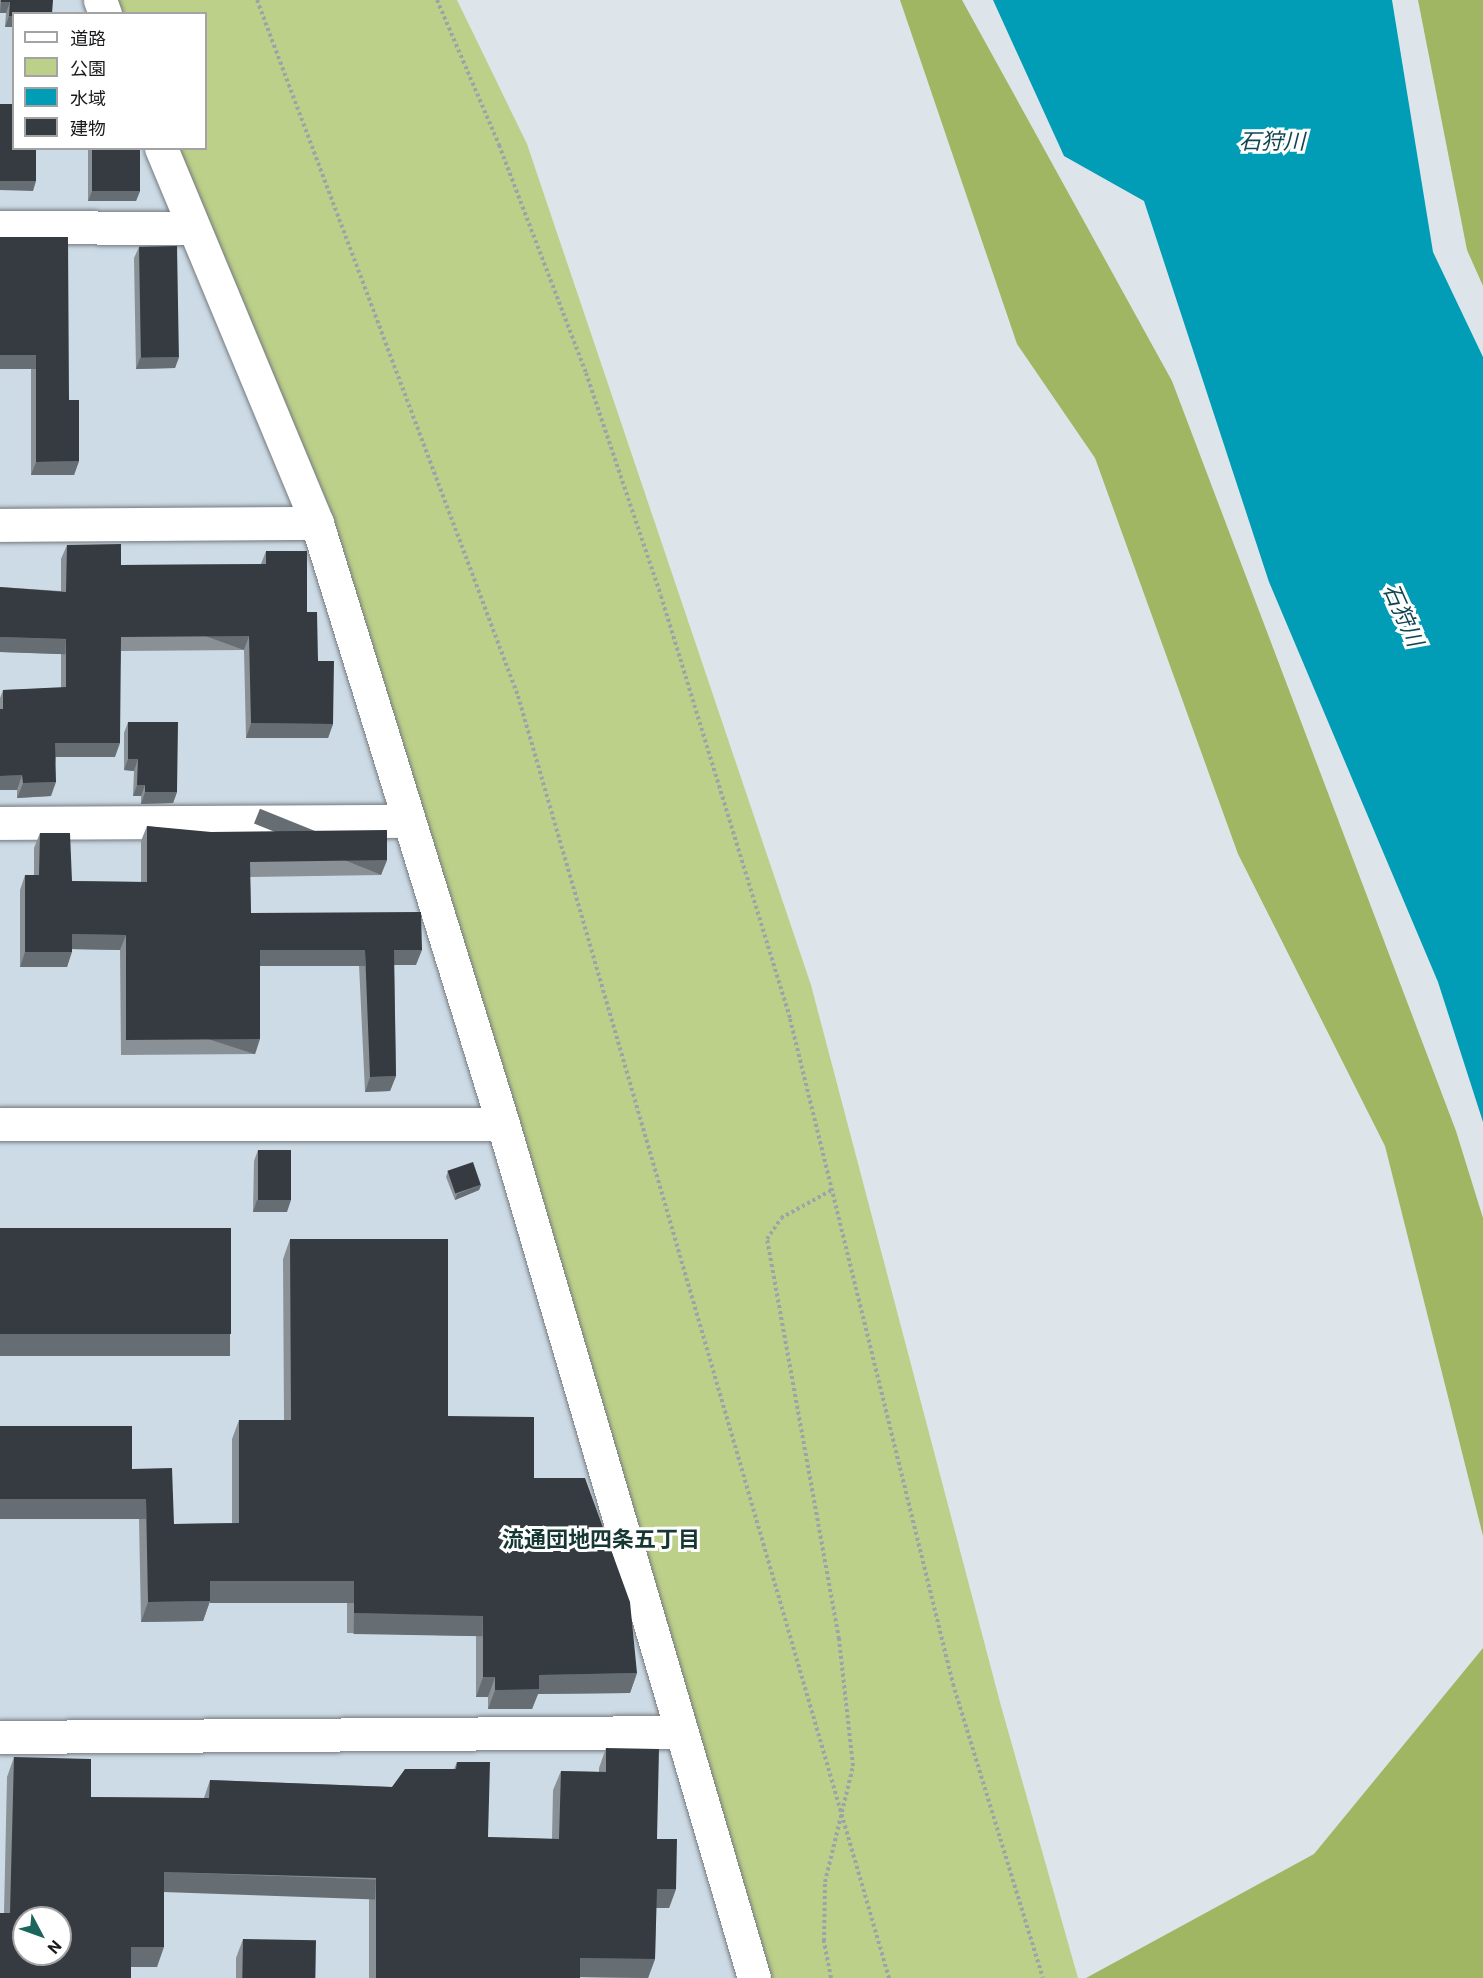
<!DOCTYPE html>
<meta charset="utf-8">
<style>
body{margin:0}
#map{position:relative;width:1483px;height:1978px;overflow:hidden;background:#dde5eb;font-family:Roboto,"Noto Sans JP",sans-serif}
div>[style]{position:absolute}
.built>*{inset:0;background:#cddbe6}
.green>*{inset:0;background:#bdd089}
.forest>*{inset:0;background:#a0b662}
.water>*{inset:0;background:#019cb6}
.path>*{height:4px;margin-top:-2px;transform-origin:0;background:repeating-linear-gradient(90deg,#9da3a8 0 3px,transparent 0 6px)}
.roads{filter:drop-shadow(0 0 2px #73797f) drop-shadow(0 0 2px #73797f)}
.minor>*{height:33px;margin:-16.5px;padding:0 16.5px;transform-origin:16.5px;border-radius:16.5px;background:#fff}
.wall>*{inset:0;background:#899096}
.shaded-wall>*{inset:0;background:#676e73;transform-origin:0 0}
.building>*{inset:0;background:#353b40;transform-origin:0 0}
span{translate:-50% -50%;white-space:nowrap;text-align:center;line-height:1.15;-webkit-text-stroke:6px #fff;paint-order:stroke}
.water-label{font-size:22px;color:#104651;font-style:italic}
.neighbourhood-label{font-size:22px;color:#163732;font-weight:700}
.legend{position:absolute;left:12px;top:12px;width:195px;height:138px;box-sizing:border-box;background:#fff;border:2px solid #a3a3a4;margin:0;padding:8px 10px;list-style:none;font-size:18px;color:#181a1c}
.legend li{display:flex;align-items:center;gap:12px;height:30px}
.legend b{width:30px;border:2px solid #a3a3a4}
.north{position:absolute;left:12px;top:1906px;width:60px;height:60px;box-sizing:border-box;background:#fff;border:2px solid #a3a3a4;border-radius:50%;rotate:131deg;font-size:16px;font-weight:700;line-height:24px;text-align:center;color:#181a1c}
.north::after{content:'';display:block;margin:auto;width:21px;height:27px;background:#1b655c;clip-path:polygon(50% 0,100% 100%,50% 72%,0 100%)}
</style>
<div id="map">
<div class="built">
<i style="clip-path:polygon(evenodd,0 0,100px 0,105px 13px,14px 14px,14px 148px,161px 149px,279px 421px,754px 1978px,0 1978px,0 0,24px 1918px,60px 1918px,60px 1954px,24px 1954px,24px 1918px)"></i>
</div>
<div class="green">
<i style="clip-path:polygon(100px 0,457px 0,527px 144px,811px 985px,1001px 1706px,1078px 1978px,754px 1978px,317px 524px,161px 149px,206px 148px,206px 14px,105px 13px)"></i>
</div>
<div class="forest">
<i style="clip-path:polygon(900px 0,962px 0,1172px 381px,1456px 1131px,1483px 1218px,1483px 1536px,1385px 1146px,1238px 854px,1095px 458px,1017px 344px)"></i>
<i style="clip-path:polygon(1418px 0,1483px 0,1483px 286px,1467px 250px)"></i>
<i style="clip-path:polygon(1483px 1648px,1483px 1978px,1086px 1978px,1314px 1854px)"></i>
</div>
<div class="water">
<i style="clip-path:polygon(993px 0,1392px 0,1433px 252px,1483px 357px,1483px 1122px,1438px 982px,1269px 582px,1144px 201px,1064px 156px)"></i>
</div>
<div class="path">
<i style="left:257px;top:0;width:743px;rotate:69.44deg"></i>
<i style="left:518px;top:696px;width:1335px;rotate:73.86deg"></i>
<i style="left:437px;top:0;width:158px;rotate:66.8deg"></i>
<i style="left:499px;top:145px;width:244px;rotate:69.1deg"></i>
<i style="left:586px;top:373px;width:235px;rotate:71.4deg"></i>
<i style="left:661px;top:596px;width:442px;rotate:73deg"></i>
<i style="left:790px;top:1019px;width:685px;rotate:76.23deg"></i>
<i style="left:953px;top:1684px;width:307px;rotate:73deg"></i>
<i style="left:831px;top:1978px;width:38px;rotate:-101deg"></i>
<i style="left:824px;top:1941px;width:59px;rotate:-89deg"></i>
<i style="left:825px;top:1882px;width:119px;rotate:-76.4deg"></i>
<i style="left:853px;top:1766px;width:128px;rotate:-96.3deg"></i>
<i style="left:839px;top:1639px;width:406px;rotate:-100.2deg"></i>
<i style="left:767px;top:1239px;width:25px;rotate:-56deg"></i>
<i style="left:781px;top:1218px;width:58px;rotate:-28.8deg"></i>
</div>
<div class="roads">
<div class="minor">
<i style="left:100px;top:0;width:15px;rotate:70deg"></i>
<i style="left:161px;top:148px;width:406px;rotate:67.4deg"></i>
<i style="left:317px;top:523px;width:629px;rotate:72.8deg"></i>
<i style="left:503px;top:1124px;width:890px;rotate:73.62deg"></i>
<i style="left:0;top:227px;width:193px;rotate:0.3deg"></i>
<i style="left:0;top:525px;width:317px;rotate:-0.4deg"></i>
<i style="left:0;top:823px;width:408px;rotate:-0.3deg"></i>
<i style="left:0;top:1124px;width:503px"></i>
<i style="left:0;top:1737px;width:681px;rotate:-0.42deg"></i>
</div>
</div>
<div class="wall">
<i style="clip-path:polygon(0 0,53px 0,14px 14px,14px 27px,5px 27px,6px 13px,0 13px)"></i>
<i style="clip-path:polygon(88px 148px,140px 148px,140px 191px,136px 201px,88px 201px)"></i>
<i style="clip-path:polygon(0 237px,69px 400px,79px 461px,74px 475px,31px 475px,31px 369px,0 369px)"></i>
<i style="clip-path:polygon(139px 247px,179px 357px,175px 368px,136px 369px,134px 258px)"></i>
<i style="clip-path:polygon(67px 545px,121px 565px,261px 564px,266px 551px,307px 612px,333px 724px,328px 738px,246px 738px,244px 650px,121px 651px,115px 757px,56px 757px,51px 796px,17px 798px,17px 790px,0 790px,0 698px,3px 690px,61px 688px,61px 654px,0 652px,0 587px,61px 591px,61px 559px)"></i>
<i style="clip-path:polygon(128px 722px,177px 792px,173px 803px,141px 804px,141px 796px,133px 796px,134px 771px,124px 770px,124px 733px)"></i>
<i style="clip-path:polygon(147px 826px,387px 860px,381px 875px,250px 877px,251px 913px,416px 965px,394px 965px,396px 1076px,390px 1091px,365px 1092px,359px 965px,260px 965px,255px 1054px,121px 1055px,120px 950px,72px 949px,67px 967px,20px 967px,20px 890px,25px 875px,34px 875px,34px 848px,40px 833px,72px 881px,141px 882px,141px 841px)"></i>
<i style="clip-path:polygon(258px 1150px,287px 1212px,253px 1212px,254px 1161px)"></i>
<i style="clip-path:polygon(448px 1171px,481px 1185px,479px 1190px,455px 1200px,446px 1177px)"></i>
<i style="clip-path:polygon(290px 1239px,448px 1416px,534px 1478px,637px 1673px,630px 1693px,538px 1694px,532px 1709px,488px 1709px,488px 1697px,476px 1697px,476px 1636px,347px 1633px,347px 1601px,210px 1601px,203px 1621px,141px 1622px,139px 1519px,132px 1469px,174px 1524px,232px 1523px,232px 1439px,239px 1420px,284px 1420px,283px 1259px)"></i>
<i style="clip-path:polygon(606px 1748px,657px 1839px,676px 1889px,669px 1908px,656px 1908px,655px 1959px,648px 1978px,580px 1977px,580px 1978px,369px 1978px,369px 1897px,164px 1891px,157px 1967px,131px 1967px,4px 1913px,7px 1777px,14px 1757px,91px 1797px,204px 1798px,210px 1780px,392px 1787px,454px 1769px,457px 1762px,488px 1837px,552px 1839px,553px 1790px,561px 1771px,599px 1772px,599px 1768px)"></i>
<i style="clip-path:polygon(243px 1939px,315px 1978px,236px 1978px,236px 1958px)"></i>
</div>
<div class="shaded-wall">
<i style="clip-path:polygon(1px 2px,10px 2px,6px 13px,0 13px)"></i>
<i style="clip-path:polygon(9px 16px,14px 16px,14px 27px,5px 27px)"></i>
<i style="clip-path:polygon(0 181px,36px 181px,33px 191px,0 190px)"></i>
<i style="clip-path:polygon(92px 191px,140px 191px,136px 201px,88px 201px)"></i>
<i style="left:0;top:355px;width:36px;height:14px"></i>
<i style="clip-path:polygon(179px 357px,175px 368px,136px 369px,140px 358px)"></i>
<i style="clip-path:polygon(79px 461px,74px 475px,31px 475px,36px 462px)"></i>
<i style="left:249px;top:636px;width:15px;height:128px;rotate:110deg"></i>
<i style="left:0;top:637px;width:66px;height:15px;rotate:2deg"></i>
<i style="clip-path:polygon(251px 723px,333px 724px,328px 738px,246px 738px)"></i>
<i style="clip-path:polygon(55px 743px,120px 743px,115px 757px,50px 757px)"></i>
<i style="clip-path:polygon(128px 759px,138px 759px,134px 771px,124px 770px)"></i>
<i style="clip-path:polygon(22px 775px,17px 790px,0 790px,0 776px)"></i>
<i style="clip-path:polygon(56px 782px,51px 796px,17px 798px,23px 783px)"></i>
<i style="clip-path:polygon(137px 785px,145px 785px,141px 796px,133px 796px)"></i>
<i style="clip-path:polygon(145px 792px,177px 792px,173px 803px,141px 804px)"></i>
<i style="left:387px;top:860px;width:16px;height:137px;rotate:112deg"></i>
<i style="clip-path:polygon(72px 934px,126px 935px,120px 950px,67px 949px)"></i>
<i style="left:260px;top:950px;width:105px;height:16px"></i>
<i style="clip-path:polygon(394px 950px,422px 950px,416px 965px,389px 965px)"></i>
<i style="clip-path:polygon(25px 952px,72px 952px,67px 967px,20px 967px)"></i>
<i style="left:260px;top:1039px;width:16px;height:134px;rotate:108deg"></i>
<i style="clip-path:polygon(396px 1076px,390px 1091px,365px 1092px,370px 1077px)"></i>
<i style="clip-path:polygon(481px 1185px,479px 1190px,455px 1200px,457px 1194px)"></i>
<i style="clip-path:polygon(257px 1200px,291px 1200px,287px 1212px,253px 1212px)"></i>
<i style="left:0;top:1334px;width:230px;height:22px"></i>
<i style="left:0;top:1499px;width:146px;height:20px"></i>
<i style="left:210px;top:1581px;width:144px;height:22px"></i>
<i style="clip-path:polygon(210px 1601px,203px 1621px,141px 1622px,148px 1602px)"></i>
<i style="left:354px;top:1613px;width:129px;height:21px;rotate:1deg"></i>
<i style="clip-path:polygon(637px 1673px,630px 1693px,538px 1694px,532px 1709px,488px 1709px,495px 1690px,539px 1675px)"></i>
<i style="clip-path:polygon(483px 1677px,495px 1677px,488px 1697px,476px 1697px)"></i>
<i style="left:164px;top:1872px;width:212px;height:20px;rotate:2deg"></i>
<i style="clip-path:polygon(657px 1889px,676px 1889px,669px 1908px,650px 1908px)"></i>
<i style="clip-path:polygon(131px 1947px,164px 1947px,157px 1967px,124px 1967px)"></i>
<i style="clip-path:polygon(580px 1958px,655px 1959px,648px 1978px,573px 1977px)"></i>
</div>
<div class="building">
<i style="clip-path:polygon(1px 0,53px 0,52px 14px,14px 14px,14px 16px,9px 16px,10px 2px,1px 2px)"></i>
<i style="clip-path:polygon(0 104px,14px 104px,14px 148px,36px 148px,36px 181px,0 181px)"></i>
<i style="left:92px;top:148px;width:48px;height:43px"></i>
<i style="clip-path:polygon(0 237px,68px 237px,69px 400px,79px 400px,79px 461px,36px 462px,36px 355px,0 355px)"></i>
<i style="left:177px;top:246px;width:111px;height:38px;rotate:89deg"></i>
<i style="clip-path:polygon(121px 544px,121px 565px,266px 564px,266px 551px,307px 551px,307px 612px,317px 612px,318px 661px,334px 661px,333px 724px,251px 723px,249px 636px,121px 637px,120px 743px,55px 743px,56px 782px,23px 783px,22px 775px,0 776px,0 709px,3px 709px,3px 690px,66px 687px,66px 639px,0 637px,0 587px,66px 592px,67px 545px)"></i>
<i style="clip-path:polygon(128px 722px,178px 722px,177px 792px,145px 792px,145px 785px,137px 785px,138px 759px,128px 759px)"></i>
<i style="clip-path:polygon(147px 826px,211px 832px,387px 830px,387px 860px,250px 862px,251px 913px,421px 912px,422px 950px,394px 950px,396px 1076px,370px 1077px,365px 950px,260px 950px,260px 1039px,126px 1040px,126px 935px,72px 934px,72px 952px,25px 952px,25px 875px,39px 875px,40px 833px,70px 833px,72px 881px,147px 882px)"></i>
<i style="left:258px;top:1150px;width:33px;height:50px"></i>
<i style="left:473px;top:1162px;width:24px;height:27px;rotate:71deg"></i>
<i style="left:0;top:1228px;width:231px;height:106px"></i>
<i style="clip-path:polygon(290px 1239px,448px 1239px,448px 1416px,534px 1417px,534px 1478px,585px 1478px,630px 1602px,637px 1673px,539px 1675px,539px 1689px,495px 1690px,495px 1677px,483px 1677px,483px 1616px,354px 1613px,354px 1581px,210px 1581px,210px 1601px,148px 1602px,146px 1499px,0 1499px,0 1426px,132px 1426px,132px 1469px,172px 1468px,174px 1524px,239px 1523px,239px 1420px,291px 1420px)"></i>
<i style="clip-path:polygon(evenodd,606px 1748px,659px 1749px,657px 1839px,677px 1839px,676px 1889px,657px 1889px,655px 1959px,580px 1958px,580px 1978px,376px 1978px,376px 1878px,164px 1872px,164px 1947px,131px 1947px,131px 1978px,0 1978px,0 1913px,10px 1913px,14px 1757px,91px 1759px,91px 1797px,209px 1798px,210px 1780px,392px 1787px,405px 1769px,456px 1769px,457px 1762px,490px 1762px,488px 1837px,559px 1839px,561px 1771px,606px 1772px,606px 1748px,24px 1918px,60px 1918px,60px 1954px,24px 1954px,24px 1918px)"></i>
<i style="left:243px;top:1939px;width:73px;height:39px;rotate:1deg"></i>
</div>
<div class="water-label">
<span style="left:1272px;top:142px">石狩川</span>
<span style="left:1403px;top:615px;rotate:66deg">石狩川</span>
</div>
<div class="neighbourhood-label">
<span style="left:601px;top:1540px">流通団地四条五丁目</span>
</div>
<ul class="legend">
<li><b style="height:8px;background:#fff"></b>道路</li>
<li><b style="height:16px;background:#bdd089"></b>公園</li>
<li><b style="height:16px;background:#019cb6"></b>水域</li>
<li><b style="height:16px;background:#353b40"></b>建物</li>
</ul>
<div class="north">N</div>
</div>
